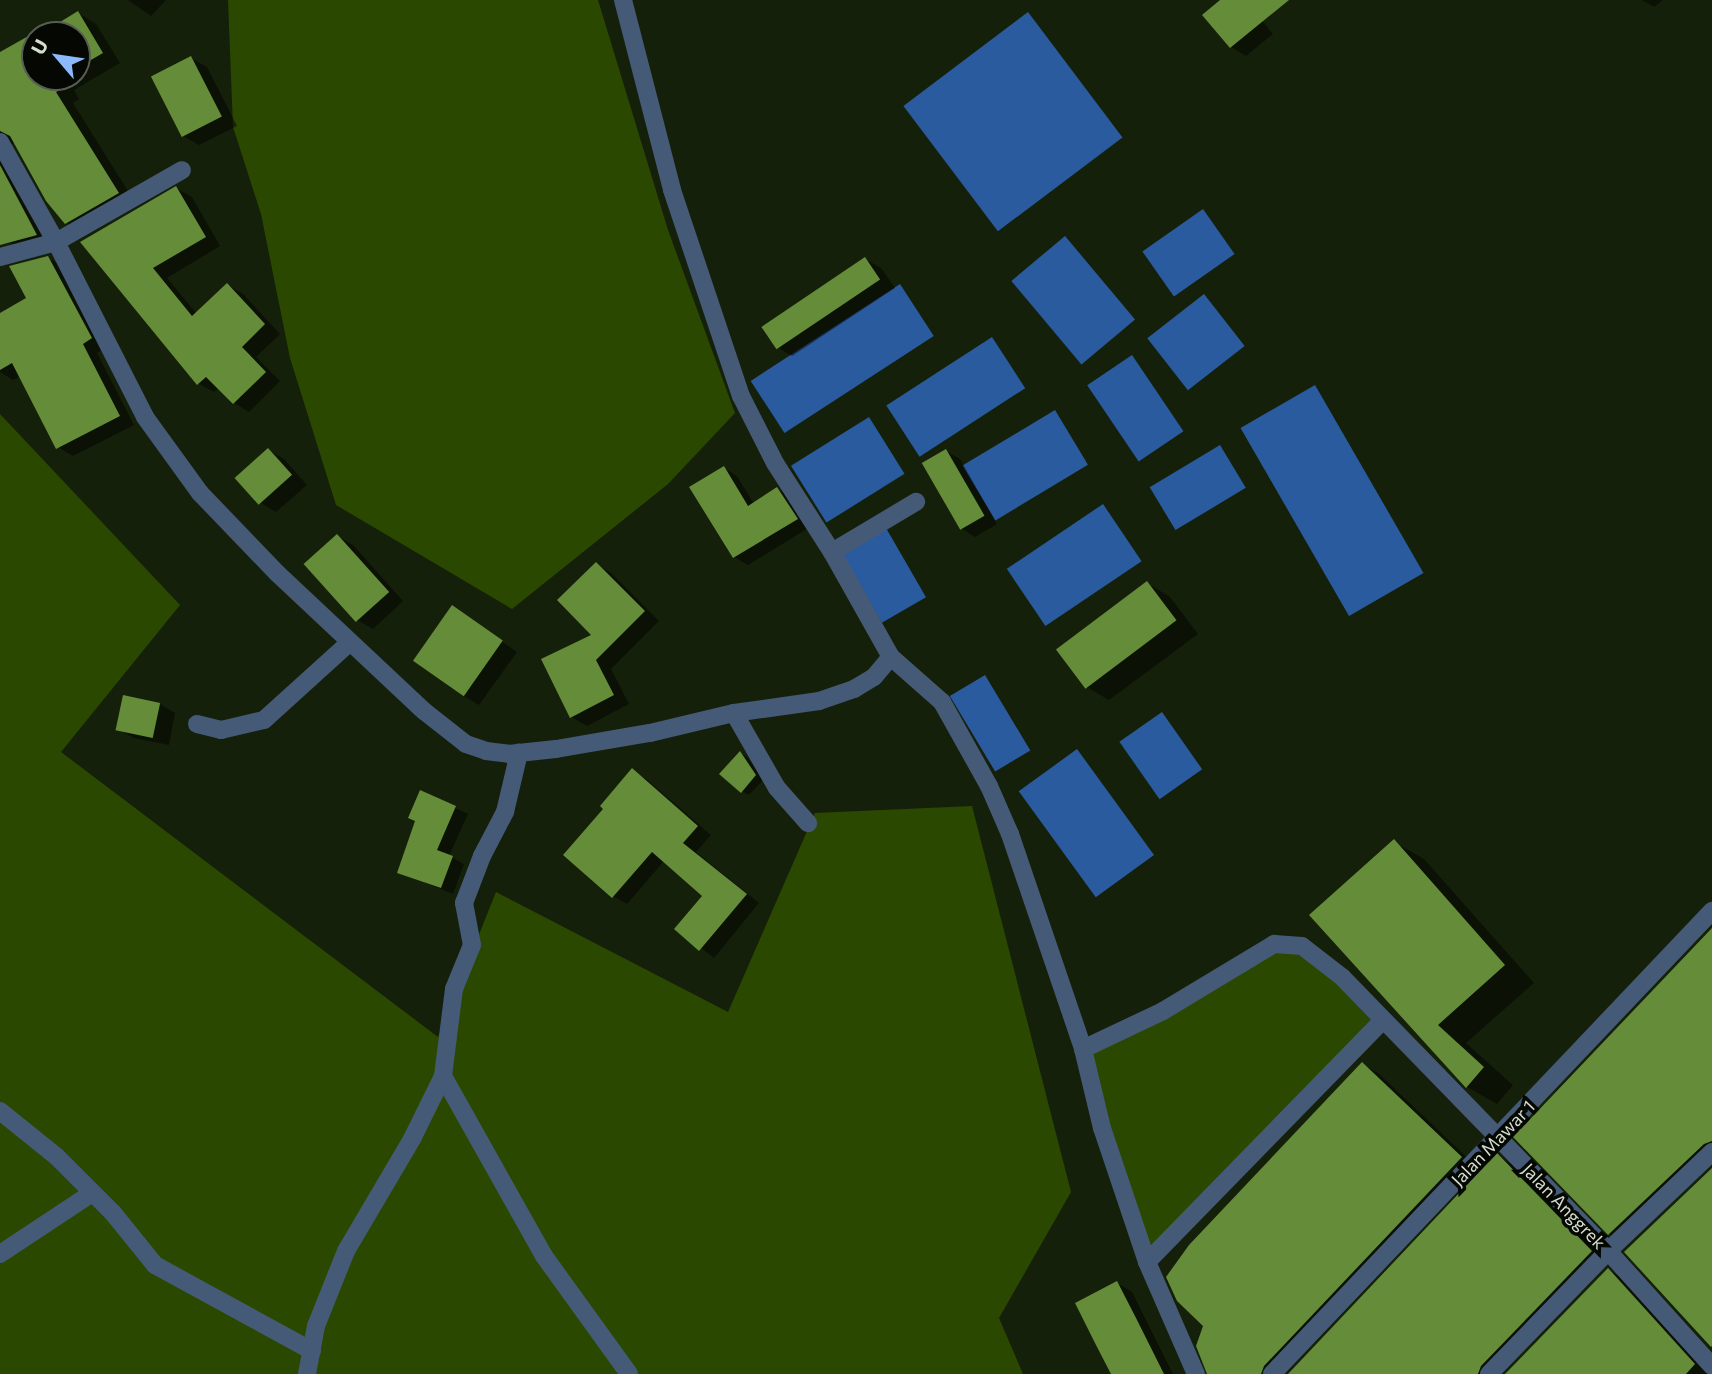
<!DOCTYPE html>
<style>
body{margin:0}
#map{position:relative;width:1712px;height:1374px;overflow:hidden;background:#15200a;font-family:Commissioner,sans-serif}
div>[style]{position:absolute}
.green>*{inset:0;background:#2b4800}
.water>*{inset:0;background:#2b5b9f;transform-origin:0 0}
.shadow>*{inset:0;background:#0007}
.building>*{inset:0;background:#658d39;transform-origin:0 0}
.minor>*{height:18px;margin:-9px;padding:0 9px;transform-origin:9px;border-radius:9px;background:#455a77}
span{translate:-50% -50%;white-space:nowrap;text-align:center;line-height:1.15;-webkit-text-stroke:7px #050802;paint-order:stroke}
.street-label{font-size:18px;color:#d5ddcf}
.north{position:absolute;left:21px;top:21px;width:70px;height:70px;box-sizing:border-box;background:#050802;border:2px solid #585d54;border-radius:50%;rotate:299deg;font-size:19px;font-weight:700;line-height:28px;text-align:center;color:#d5ddcf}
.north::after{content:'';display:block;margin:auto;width:24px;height:32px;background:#8bb9fc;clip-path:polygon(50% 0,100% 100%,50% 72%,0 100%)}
</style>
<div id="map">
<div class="green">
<i style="clip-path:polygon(228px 0,598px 0,668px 230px,735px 413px,668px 484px,512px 609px,336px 505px,290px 358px,261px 214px,233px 127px)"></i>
<i style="clip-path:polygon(0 414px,180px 605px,61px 752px,438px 1037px,496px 892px,728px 1012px,815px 813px,972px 806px,1071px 1192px,999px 1318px,1023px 1374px,0 1374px)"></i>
<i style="clip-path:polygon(1274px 944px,1302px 946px,1382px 1021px,1147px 1262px,1083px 1049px)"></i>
</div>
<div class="water">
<i style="left:1028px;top:12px;width:157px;height:156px;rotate:53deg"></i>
<i style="left:1203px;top:209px;width:55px;height:74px;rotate:55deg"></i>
<i style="left:1065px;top:236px;width:109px;height:70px;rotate:50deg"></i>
<i style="left:900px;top:284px;width:62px;height:178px;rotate:57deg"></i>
<i style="left:1204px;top:294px;width:66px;height:72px;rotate:52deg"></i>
<i style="left:992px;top:337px;width:61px;height:126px;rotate:57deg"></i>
<i style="left:1132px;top:355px;width:92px;height:54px;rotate:56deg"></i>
<i style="left:1315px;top:385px;width:217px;height:86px;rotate:60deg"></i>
<i style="left:1055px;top:410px;width:64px;height:108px;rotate:59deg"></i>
<i style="left:869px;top:417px;width:67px;height:92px;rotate:58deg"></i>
<i style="left:1220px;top:445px;width:50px;height:82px;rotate:59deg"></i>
<i style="left:1103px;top:504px;width:69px;height:116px;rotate:56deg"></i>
<i style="left:886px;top:528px;width:80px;height:51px;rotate:60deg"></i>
<i style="left:985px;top:675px;width:88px;height:41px;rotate:59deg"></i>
<i style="left:1162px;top:712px;width:70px;height:52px;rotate:55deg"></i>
<i style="left:1077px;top:749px;width:131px;height:72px;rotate:54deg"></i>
</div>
<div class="shadow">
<i style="clip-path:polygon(128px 0,166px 0,151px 16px)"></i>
<i style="clip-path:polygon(1223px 0,1247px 2px,1273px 34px,1246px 56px,1231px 47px)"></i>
<i style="clip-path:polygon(1642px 0,1663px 0,1654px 7px)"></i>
<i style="clip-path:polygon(78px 13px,96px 24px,120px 63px,74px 90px,79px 99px,73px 103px,136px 204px,84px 233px,66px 222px,15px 142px,9px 146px,54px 246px,27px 253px,9px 242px,0 228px,0 54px,35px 38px,35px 77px,77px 77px,77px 35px,42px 35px)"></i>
<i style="clip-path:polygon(191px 58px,207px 67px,237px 126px,199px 145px,183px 136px)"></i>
<i style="clip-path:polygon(176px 188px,192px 197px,220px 246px,167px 278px,197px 314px,228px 285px,243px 294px,280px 334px,256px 357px,280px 381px,249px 412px,234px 403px,219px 388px,214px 392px,198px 383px,82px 242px)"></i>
<i style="clip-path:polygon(48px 258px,64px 267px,106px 347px,97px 353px,134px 425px,73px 456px,58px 447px,21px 376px,13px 380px,0 372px,0 315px,28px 299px)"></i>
<i style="clip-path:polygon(865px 259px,881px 268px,895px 288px,792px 356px,777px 347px)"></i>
<i style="clip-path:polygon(268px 450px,284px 459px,307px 485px,276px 512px,261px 503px)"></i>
<i style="clip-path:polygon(946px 451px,960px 459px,997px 524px,975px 537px,961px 528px)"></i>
<i style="clip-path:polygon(724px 468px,737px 476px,754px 504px,777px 489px,791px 497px,810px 527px,748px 565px,734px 557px)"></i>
<i style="clip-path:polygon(337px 536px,353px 545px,403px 601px,373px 629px,357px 620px)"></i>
<i style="clip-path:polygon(596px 564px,611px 573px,659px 621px,611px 669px,629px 704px,587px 726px,571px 717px,594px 635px)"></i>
<i style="clip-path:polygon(1147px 583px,1170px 597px,1198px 634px,1109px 700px,1085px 686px)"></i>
<i style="clip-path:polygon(452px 607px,517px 652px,479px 705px,464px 696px)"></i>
<i style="clip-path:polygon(160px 704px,175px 713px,169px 745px,134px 738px,118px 729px)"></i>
<i style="clip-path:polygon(740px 753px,747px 757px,763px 780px,749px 795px,742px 791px)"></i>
<i style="clip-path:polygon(632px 771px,646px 779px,711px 835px,696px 852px,759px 903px,714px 958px,677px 929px,705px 896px,664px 861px,627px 904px,613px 896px,606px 809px)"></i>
<i style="clip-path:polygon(421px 792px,468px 814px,449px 856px,464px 864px,453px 894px,399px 872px,417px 821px)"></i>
<i style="clip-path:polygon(1394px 842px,1424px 859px,1534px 983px,1466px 1043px,1513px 1085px,1497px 1104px,1467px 1087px,1311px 916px)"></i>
<i style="clip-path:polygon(1712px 930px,1712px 1160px,1625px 1243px,1609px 1234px)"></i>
<i style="clip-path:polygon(1362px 1064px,1378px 1073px,1477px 1167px,1280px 1374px,1208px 1374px)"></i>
<i style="clip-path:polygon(1498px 1156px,1513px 1165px,1607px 1261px,1497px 1374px,1290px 1374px)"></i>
<i style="clip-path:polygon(1608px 1270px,1624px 1279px,1710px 1374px,1507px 1374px)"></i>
<i style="clip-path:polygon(1117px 1283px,1132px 1292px,1173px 1374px,1114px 1374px)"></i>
</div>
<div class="building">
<i style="clip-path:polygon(1220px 0,1289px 0,1230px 48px,1202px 15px)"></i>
<i style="clip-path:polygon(78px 11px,103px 53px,77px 68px,77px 35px,39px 35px)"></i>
<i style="clip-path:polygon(32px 34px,35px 37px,35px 77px,61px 77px,57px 80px,62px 89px,56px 92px,119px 193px,65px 224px,46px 201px,10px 136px,0 131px,0 52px)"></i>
<i style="left:191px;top:56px;width:68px;height:45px;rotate:63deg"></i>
<i style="clip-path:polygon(0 165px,37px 235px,0 245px)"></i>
<i style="clip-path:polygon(176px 186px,206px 237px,153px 268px,192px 316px,227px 283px,265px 324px,242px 347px,266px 372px,233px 404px,206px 377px,197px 385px,80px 242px)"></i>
<i style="clip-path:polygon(48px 256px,92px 338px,83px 344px,120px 416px,56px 449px,12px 363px,0 370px,0 313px,26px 298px,9px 266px)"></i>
<i style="left:865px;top:257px;width:27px;height:125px;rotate:56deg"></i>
<i style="left:268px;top:448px;width:36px;height:45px;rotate:48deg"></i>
<i style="left:946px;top:449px;width:77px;height:28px;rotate:60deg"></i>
<i style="clip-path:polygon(724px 466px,748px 506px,777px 487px,798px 519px,733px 558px,689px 487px)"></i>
<i style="left:337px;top:534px;width:78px;height:45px;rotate:48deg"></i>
<i style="clip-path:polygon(596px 562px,645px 611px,596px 660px,614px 695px,570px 718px,541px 659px,591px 635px,557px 600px)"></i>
<i style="left:1147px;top:581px;width:49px;height:114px;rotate:53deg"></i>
<i style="left:452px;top:605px;width:62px;height:68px;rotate:35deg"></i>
<i style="left:123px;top:695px;width:38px;height:36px;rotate:12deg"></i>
<i style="clip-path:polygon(740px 751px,756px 775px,741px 793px,719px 774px)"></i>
<i style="clip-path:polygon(632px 768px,698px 826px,683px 843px,747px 894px,699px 951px,674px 929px,702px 896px,652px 852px,612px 898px,563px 855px,603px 809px,600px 806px)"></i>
<i style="clip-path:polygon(420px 790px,456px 806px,437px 850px,453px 856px,441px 888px,397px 873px,415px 821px,408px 818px)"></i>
<i style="clip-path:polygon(1394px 839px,1505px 965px,1438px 1025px,1484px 1067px,1466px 1088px,1309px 915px)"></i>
<i style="clip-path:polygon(1712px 928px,1712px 1141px,1704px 1144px,1608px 1235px,1513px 1137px)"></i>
<i style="clip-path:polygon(1362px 1062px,1462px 1157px,1264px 1366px,1261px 1374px,1207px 1374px,1196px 1346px,1203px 1326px,1177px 1301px,1166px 1277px,1189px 1245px)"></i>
<i style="clip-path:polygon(1497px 1153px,1592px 1251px,1481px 1366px,1478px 1374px,1288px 1374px)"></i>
<i style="clip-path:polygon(1712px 1168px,1712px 1346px,1711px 1347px,1624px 1252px)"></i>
<i style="clip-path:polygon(1608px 1268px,1695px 1364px,1686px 1374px,1505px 1374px)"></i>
<i style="clip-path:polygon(1117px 1281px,1136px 1318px,1164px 1374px,1111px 1374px,1096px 1345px,1075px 1303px)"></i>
</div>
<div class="minor">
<i style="left:623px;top:0;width:196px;rotate:75.5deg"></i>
<i style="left:672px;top:190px;width:217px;rotate:71.5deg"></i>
<i style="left:741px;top:396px;width:75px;rotate:63.1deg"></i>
<i style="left:775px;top:463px;width:106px;rotate:57.4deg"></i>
<i style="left:832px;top:552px;width:120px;rotate:60.7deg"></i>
<i style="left:891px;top:657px;width:68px;rotate:41.4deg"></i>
<i style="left:942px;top:702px;width:96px;rotate:60.8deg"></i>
<i style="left:989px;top:786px;width:52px;rotate:66.4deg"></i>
<i style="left:1010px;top:834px;width:227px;rotate:71.2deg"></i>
<i style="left:1083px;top:1049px;width:81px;rotate:76.5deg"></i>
<i style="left:1102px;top:1128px;width:141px;rotate:71.4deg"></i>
<i style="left:1147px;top:1262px;width:122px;rotate:66.4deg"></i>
<i style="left:0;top:142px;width:115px;rotate:60.8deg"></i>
<i style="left:56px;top:242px;width:196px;rotate:63deg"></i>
<i style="left:145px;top:417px;width:94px;rotate:54.1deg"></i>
<i style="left:200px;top:493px;width:112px;rotate:46.1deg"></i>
<i style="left:278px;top:574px;width:200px;rotate:43.2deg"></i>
<i style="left:424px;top:711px;width:53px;rotate:38.2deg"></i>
<i style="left:466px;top:744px;width:21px;rotate:19deg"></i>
<i style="left:486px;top:751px;width:23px;rotate:7deg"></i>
<i style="left:509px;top:754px;width:47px;rotate:-6.1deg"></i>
<i style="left:556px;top:749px;width:95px;rotate:-9.7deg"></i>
<i style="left:650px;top:733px;width:86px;rotate:-13.4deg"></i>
<i style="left:734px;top:713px;width:86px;rotate:-8deg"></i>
<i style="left:819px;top:701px;width:37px;rotate:-19deg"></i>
<i style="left:854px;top:689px;width:23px;rotate:-31deg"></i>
<i style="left:874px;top:677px;width:26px;rotate:-50deg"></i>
<i style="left:0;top:257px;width:58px;rotate:-15deg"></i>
<i style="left:56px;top:242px;width:145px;rotate:-29.7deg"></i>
<i style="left:832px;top:552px;width:98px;rotate:-30.8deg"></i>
<i style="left:734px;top:713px;width:86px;rotate:60.2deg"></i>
<i style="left:777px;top:788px;width:47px;rotate:48.5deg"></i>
<i style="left:197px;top:724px;width:25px;rotate:14deg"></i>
<i style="left:221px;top:730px;width:44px;rotate:-13.1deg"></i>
<i style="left:264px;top:720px;width:116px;rotate:-42.2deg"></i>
<i style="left:1083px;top:1049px;width:89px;rotate:-25.4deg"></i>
<i style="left:1163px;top:1011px;width:130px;rotate:-31.1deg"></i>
<i style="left:1274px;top:944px;width:28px;rotate:4deg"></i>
<i style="left:1302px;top:946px;width:51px;rotate:37.8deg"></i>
<i style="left:1342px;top:977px;width:382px;rotate:45.8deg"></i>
<i style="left:1608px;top:1251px;width:155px;rotate:47.9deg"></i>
<i style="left:443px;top:1076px;width:206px;rotate:60.7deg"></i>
<i style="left:544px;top:1256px;width:145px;rotate:54.2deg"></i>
<i style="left:0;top:1111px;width:73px;rotate:38.9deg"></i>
<i style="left:57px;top:1157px;width:79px;rotate:45deg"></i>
<i style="left:113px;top:1213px;width:67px;rotate:51.1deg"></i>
<i style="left:155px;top:1265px;width:179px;rotate:28.7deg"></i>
<i style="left:0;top:1254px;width:110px;rotate:-33.5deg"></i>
<i style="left:1147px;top:1262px;width:337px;rotate:-45.7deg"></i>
<i style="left:307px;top:1374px;width:49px;rotate:-79.4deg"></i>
<i style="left:316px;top:1326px;width:81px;rotate:-68.2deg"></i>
<i style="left:346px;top:1251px;width:130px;rotate:-59.5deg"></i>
<i style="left:412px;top:1139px;width:70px;rotate:-63.8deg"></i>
<i style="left:443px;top:1076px;width:88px;rotate:-82.8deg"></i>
<i style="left:454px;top:989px;width:48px;rotate:-67.8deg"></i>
<i style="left:472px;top:945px;width:43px;rotate:-100.8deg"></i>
<i style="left:464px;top:903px;width:50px;rotate:-69deg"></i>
<i style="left:482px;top:856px;width:50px;rotate:-62.4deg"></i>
<i style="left:505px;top:812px;width:61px;rotate:-76.7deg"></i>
<i style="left:1272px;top:1374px;width:639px;rotate:-46.46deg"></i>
<i style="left:1489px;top:1374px;width:171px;rotate:-45.9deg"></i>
<i style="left:1608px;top:1251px;width:144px;rotate:-43.6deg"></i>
</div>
<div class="street-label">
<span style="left:1493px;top:1143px;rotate:-46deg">Jalan Mawar 1</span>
<span style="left:1564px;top:1206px;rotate:46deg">Jalan Anggrek</span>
</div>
<div class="north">U</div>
</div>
